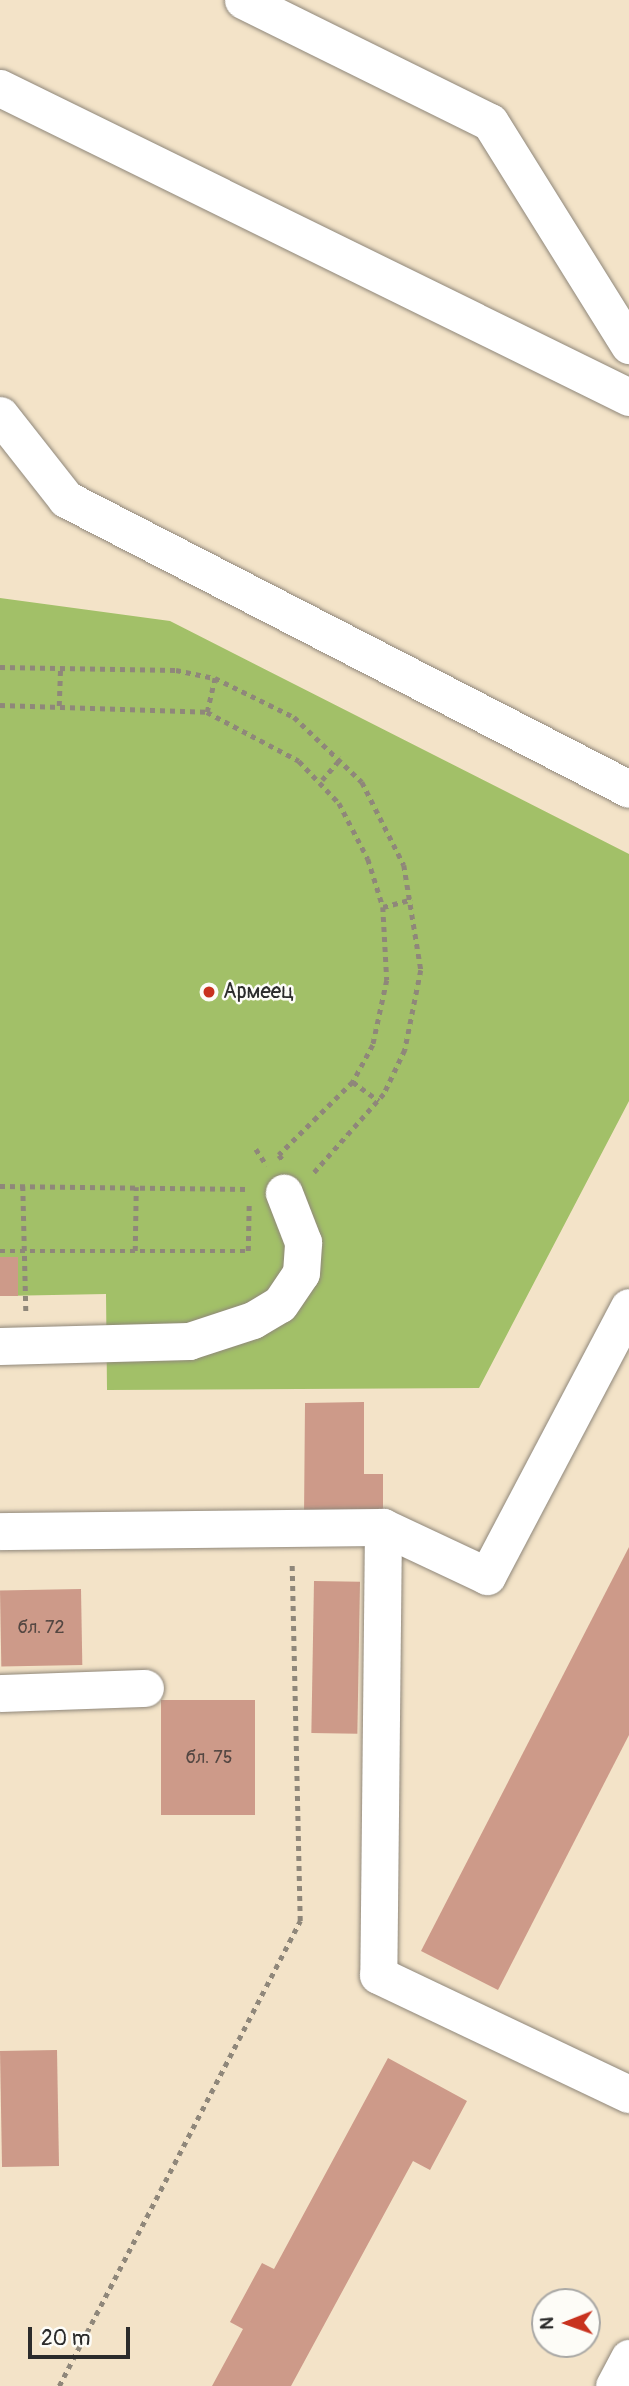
<!DOCTYPE html>
<meta charset="utf-8">
<style>
body{margin:0}
#map{position:relative;width:629px;height:2386px;overflow:hidden;background:#f3e3c8;font-family:Pangolin,sans-serif}
div>[style]{position:absolute}
.green>*{inset:0;background:#a2c068}
.building>*{inset:0;background:#cd9a89;transform-origin:0 0}
.path>*{height:4.5px;margin-top:-2.25px;transform-origin:0;background:repeating-linear-gradient(90deg,#8f877a 0 5px,transparent 0 10px)}
.roads{filter:drop-shadow(0 0 2px #8f877a) drop-shadow(0 0 2px #8f877a)}
.minor>*{height:37px;margin:-18.5px;padding:0 18.5px;transform-origin:18.5px;border-radius:18.5px;background:#fff}
.dots>*{width:19px;height:19px;translate:-50% -50%;box-sizing:border-box;border:4px solid #fdfcf7;border-radius:50%}
span{translate:-50% -50%;white-space:nowrap;text-align:center;line-height:1.15;-webkit-text-stroke:5px #fdfcf7;paint-order:stroke}
.number-label{font-size:18px;color:#544742}
.number-label span{-webkit-text-stroke-width:0}
.poi-label{font-size:21px;color:#2b2b2b}
.left{translate:0 -50%;text-align:left}
.north{position:absolute;left:531px;top:2288px;width:70px;height:70px;box-sizing:border-box;background:#fdfcf7;border:2px solid #a9a8a5;border-radius:50%;rotate:269deg;font-size:19px;font-weight:700;line-height:28px;text-align:center;color:#2b2b2b}
.north::after{content:'';display:block;margin:auto;width:24px;height:32px;background:#c8321e;clip-path:polygon(50% 0,100% 100%,50% 72%,0 100%)}
.scale{position:absolute;left:28px;top:2327px;width:102px;height:32px;box-sizing:border-box;border:4px solid #2b2b2b;border-top:0;padding-left:9px;font-size:21px;line-height:24px;white-space:nowrap;color:#2b2b2b;-webkit-text-stroke:5px #fdfcf7;paint-order:stroke}
</style>
<div id="map">
<div class="green">
<i style="clip-path:polygon(0 598px,170px 621px,629px 854px,629px 1101px,479px 1388px,107px 1390px,106px 1294px,0 1296px)"></i>
</div>
<div class="building">
<i style="left:0;top:1257px;width:18px;height:39px"></i>
<i style="clip-path:polygon(364px 1402px,364px 1474px,383px 1474px,383px 1517px,304px 1517px,305px 1403px)"></i>
<i style="clip-path:polygon(629px 1547px,629px 1735px,498px 1990px,421px 1951px)"></i>
<i style="left:314px;top:1581px;width:46px;height:152px;rotate:1deg"></i>
<i style="left:81px;top:1589px;width:76px;height:81px;rotate:89deg"></i>
<i style="left:255px;top:1700px;width:115px;height:94px;rotate:90deg"></i>
<i style="left:57px;top:2050px;width:116px;height:57px;rotate:89deg"></i>
<i style="clip-path:polygon(388px 2058px,467px 2101px,430px 2170px,413px 2161px,291px 2386px,212px 2386px,243px 2329px,230px 2322px,262px 2263px,274px 2269px)"></i>
</div>
<div class="path">
<i style="left:0;top:667px;width:176px;rotate:1deg"></i>
<i style="left:176px;top:670px;width:40px;rotate:12deg"></i>
<i style="left:215px;top:678px;width:88px;rotate:26.3deg"></i>
<i style="left:294px;top:717px;width:94px;rotate:43.7deg"></i>
<i style="left:362px;top:782px;width:93px;rotate:63.2deg"></i>
<i style="left:404px;top:865px;width:106px;rotate:80.8deg"></i>
<i style="left:421px;top:970px;width:82px;rotate:101.3deg"></i>
<i style="left:405px;top:1050px;width:49px;rotate:115.5deg"></i>
<i style="left:384px;top:1094px;width:108px;rotate:131.6deg"></i>
<i style="left:0;top:705px;width:207px;rotate:1.9deg"></i>
<i style="left:207px;top:712px;width:104px;rotate:28deg"></i>
<i style="left:299px;top:761px;width:58px;rotate:46.4deg"></i>
<i style="left:339px;top:803px;width:63px;rotate:62.6deg"></i>
<i style="left:368px;top:859px;width:50px;rotate:72.6deg"></i>
<i style="left:383px;top:907px;width:73px;rotate:86.9deg"></i>
<i style="left:387px;top:980px;width:66px;rotate:102.2deg"></i>
<i style="left:373px;top:1045px;width:42px;rotate:118.4deg"></i>
<i style="left:353px;top:1082px;width:104px;rotate:135.4deg"></i>
<i style="left:279px;top:1155px;width:6px;rotate:51deg"></i>
<i style="left:59px;top:706px;width:38px;rotate:-88deg"></i>
<i style="left:207px;top:712px;width:35px;rotate:-77deg"></i>
<i style="left:322px;top:780px;width:30px;rotate:-49deg"></i>
<i style="left:383px;top:907px;width:30px;rotate:-15deg"></i>
<i style="left:353px;top:1082px;width:32px;rotate:36deg"></i>
<i style="left:256px;top:1149px;width:20px;rotate:57deg"></i>
<i style="left:0;top:1186px;width:249px;rotate:0.7deg"></i>
<i style="left:23px;top:1186px;width:125px;rotate:88.6deg"></i>
<i style="left:0;top:1251px;width:248px"></i>
<i style="left:248px;top:1251px;width:46px;rotate:-88.8deg"></i>
<i style="left:135px;top:1251px;width:64px;rotate:-89.1deg"></i>
<i style="left:59px;top:2386px;width:524px;rotate:-62.6deg"></i>
<i style="left:300px;top:1921px;width:358px;rotate:-91.3deg"></i>
</div>
<div class="roads">
<div class="minor">
<i style="left:243px;top:0;width:275px;rotate:26.3deg"></i>
<i style="left:490px;top:122px;width:263px;rotate:58.1deg"></i>
<i style="left:0;top:88px;width:701px;rotate:26.16deg"></i>
<i style="left:0;top:415px;width:107px;rotate:51.8deg"></i>
<i style="left:66px;top:499px;width:633px;rotate:27.25deg"></i>
<i style="left:0;top:1346px;width:189px;rotate:-1.5deg"></i>
<i style="left:189px;top:1341px;width:67px;rotate:-18.2deg"></i>
<i style="left:253px;top:1320px;width:31px;rotate:-31deg"></i>
<i style="left:280px;top:1304px;width:37px;rotate:-56deg"></i>
<i style="left:301px;top:1273px;width:31px;rotate:-86deg"></i>
<i style="left:303px;top:1242px;width:53px;rotate:-111.2deg"></i>
<i style="left:383px;top:1527px;width:115px;rotate:25.2deg"></i>
<i style="left:487px;top:1576px;width:304px;rotate:-62.2deg"></i>
<i style="left:0;top:1531px;width:383px;rotate:-0.6deg"></i>
<i style="left:383px;top:1527px;width:448px;rotate:90.6deg"></i>
<i style="left:378px;top:1975px;width:278px;rotate:25.4deg"></i>
<i style="left:0;top:1693px;width:145px;rotate:-2deg"></i>
<i style="left:614px;top:2386px;width:32px;rotate:-62deg"></i>
</div>
</div>
<div class="dots">
<i style="left:209px;top:992px;background:#c8321e"></i>
</div>
<div class="number-label">
<span style="left:41px;top:1628px">бл. 72</span>
<span style="left:209px;top:1758px">бл. 75</span>
</div>
<div class="poi-label">
<span class="left" style="left:223px;top:992px">Армеец</span>
</div>
<div class="north">N</div>
<div class="scale">20 m</div>
</div>
